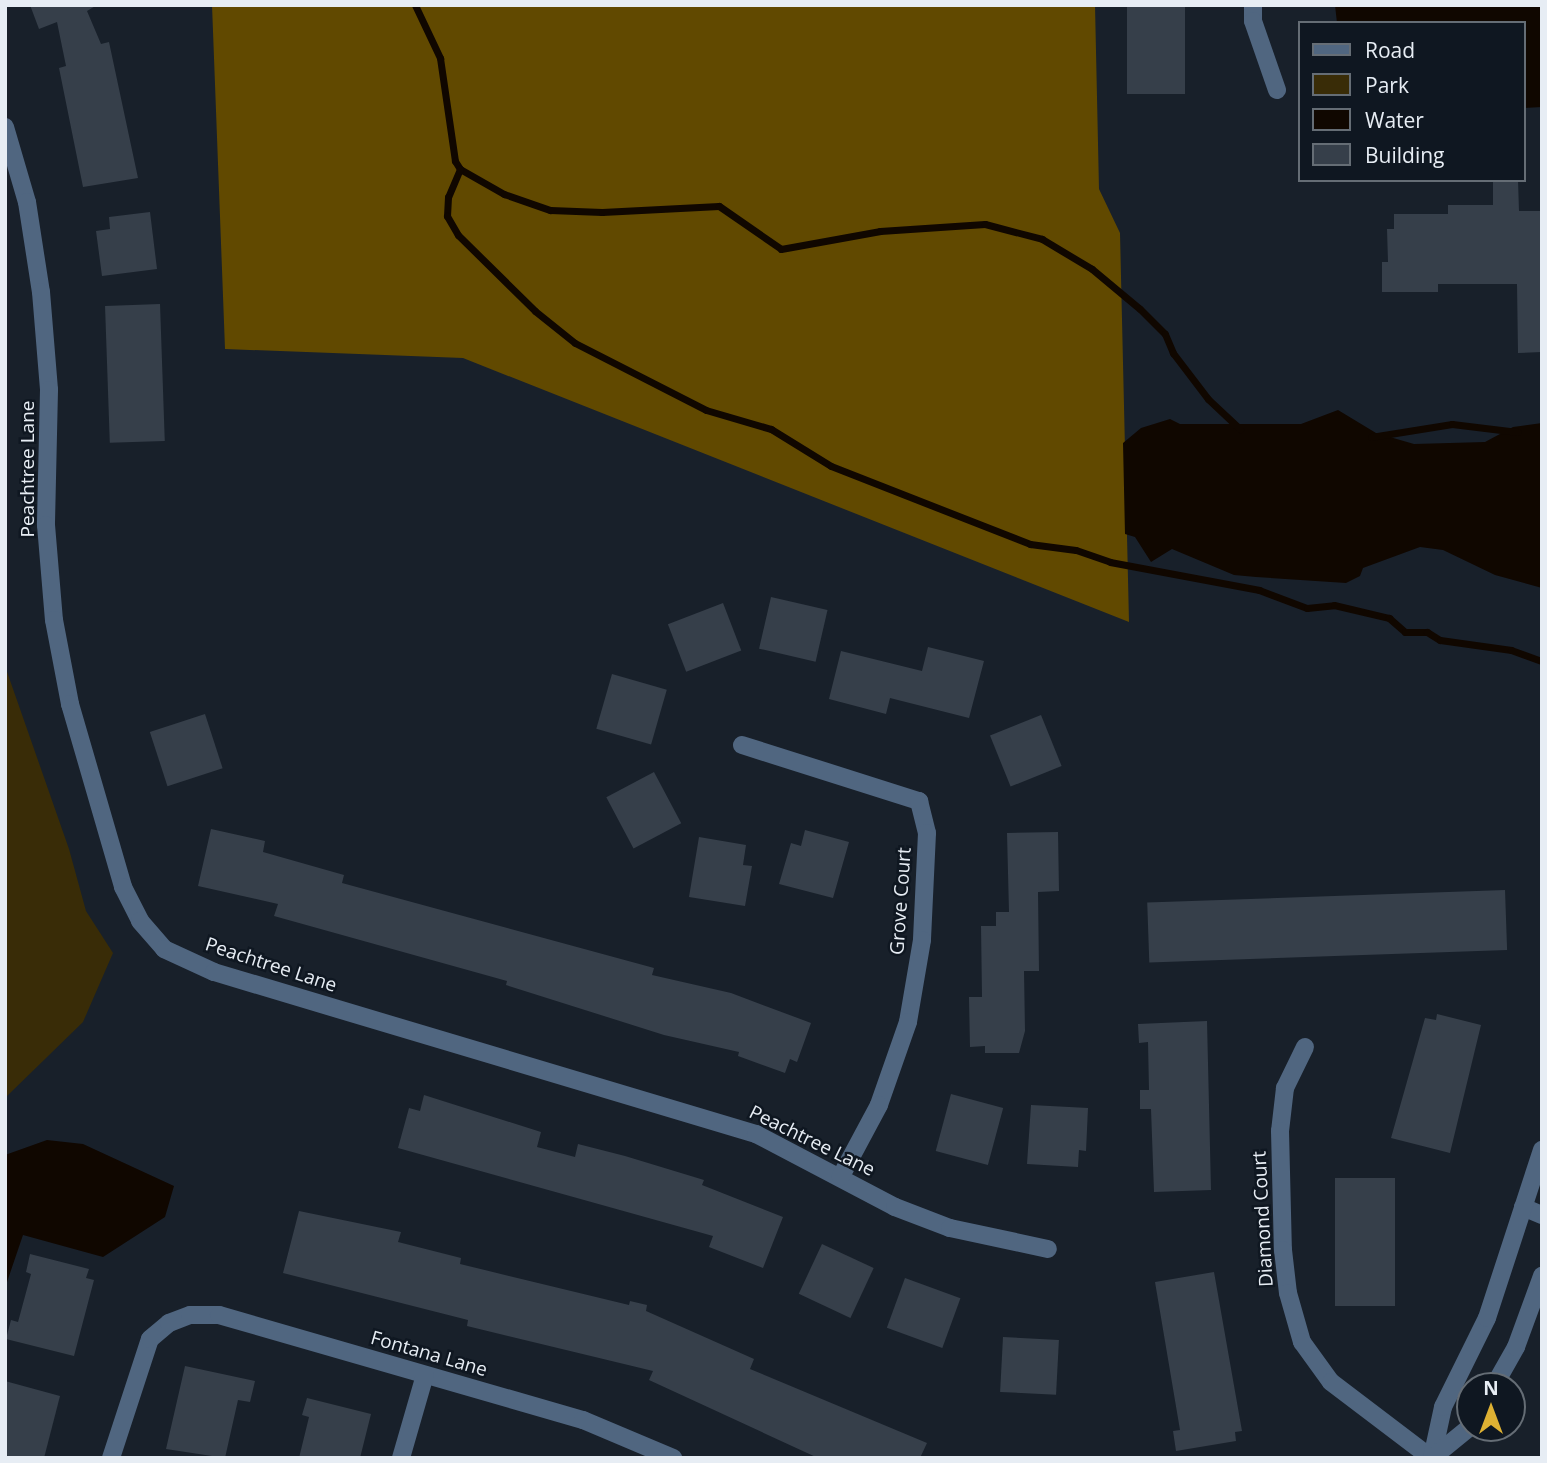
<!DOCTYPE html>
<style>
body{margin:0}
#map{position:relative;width:1547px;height:1463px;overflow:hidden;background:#18202a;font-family:"Open Sans",sans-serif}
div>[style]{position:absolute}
.green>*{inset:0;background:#392c07}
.forest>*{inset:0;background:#614900}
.water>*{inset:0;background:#100700}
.stream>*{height:7px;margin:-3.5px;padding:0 3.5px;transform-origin:3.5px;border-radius:3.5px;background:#100700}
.building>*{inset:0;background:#363f4a;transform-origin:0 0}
.street>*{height:18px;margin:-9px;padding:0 9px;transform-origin:9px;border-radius:9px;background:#506680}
span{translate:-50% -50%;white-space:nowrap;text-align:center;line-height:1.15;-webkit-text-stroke:5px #0f1721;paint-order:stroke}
.street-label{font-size:19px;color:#e7edf4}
.frame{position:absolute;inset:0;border:7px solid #e7edf4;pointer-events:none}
.legend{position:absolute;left:1298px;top:21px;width:228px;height:161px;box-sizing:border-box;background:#0f1721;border:2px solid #656d75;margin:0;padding:9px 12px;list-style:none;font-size:21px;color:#e7edf4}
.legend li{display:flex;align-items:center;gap:14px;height:35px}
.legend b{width:35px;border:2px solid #656d75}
.north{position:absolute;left:1456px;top:1372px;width:70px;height:70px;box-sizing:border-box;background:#0f1721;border:2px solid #656d75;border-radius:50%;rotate:0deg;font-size:19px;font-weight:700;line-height:28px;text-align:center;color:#e7edf4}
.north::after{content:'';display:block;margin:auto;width:24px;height:32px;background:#deb133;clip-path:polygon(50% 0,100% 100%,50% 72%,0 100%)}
</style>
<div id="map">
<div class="green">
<i style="clip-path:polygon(5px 666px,69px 849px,86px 911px,113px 953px,83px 1022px,5px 1098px)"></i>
</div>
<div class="forest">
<i style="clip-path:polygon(212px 5px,1095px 5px,1099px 189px,1120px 233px,1129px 622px,463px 358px,225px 349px)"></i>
</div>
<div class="water">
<i style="clip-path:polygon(1335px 5px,1542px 5px,1542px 107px,1524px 108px,1524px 23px,1337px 23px)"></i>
<i style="clip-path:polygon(1338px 410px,1376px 433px,1414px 444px,1485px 442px,1513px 427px,1542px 423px,1542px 588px,1495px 575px,1443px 550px,1420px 547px,1363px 568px,1360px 576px,1346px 583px,1256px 577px,1234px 575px,1172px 549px,1151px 562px,1135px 537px,1125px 534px,1123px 443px,1141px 428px,1170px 419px,1180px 424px,1301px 424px)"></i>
<i style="clip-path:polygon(47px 1140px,83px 1144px,174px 1186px,165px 1217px,103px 1257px,23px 1235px,5px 1288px,5px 1155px)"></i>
</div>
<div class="stream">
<i style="left:415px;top:5px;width:59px;rotate:64.7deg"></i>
<i style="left:440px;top:58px;width:104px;rotate:81.7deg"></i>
<i style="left:455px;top:161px;width:9px;rotate:58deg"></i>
<i style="left:460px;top:169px;width:51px;rotate:29.6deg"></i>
<i style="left:504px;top:194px;width:49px;rotate:19.2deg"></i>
<i style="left:550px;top:210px;width:52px;rotate:2.2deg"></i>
<i style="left:602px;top:212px;width:117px;rotate:-2.9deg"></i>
<i style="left:719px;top:206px;width:75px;rotate:34.7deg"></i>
<i style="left:781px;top:249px;width:101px;rotate:-10.3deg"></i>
<i style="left:880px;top:231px;width:105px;rotate:-3.8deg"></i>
<i style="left:985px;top:224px;width:59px;rotate:14.7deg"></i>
<i style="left:1042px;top:239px;width:58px;rotate:31deg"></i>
<i style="left:1092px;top:269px;width:62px;rotate:39.8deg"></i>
<i style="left:1140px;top:309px;width:35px;rotate:45deg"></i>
<i style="left:1165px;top:334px;width:21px;rotate:67deg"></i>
<i style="left:1173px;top:353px;width:58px;rotate:52.7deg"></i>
<i style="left:1208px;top:399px;width:44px;rotate:43.2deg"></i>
<i style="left:460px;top:169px;width:30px;rotate:113deg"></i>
<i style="left:448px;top:197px;width:19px;rotate:93deg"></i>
<i style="left:447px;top:216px;width:22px;rotate:60deg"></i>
<i style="left:458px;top:235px;width:108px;rotate:44.6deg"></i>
<i style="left:535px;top:311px;width:51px;rotate:38.7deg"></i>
<i style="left:575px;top:343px;width:147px;rotate:27.1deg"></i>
<i style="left:706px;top:410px;width:68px;rotate:16.3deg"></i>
<i style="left:771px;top:429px;width:70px;rotate:31.7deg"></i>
<i style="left:831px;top:466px;width:214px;rotate:21.4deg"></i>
<i style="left:1030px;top:544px;width:46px;rotate:7.4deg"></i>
<i style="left:1076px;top:550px;width:36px;rotate:19deg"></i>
<i style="left:1110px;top:562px;width:152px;rotate:10.6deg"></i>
<i style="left:1259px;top:590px;width:51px;rotate:20.6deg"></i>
<i style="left:1307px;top:608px;width:27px;rotate:-6deg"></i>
<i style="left:1334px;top:605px;width:57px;rotate:13.3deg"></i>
<i style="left:1389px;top:618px;width:21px;rotate:41deg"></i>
<i style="left:1405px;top:632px;width:22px"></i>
<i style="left:1427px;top:632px;width:15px;rotate:32deg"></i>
<i style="left:1440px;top:640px;width:72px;rotate:8deg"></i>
<i style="left:1511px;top:650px;width:33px;rotate:20deg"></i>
<i style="left:1371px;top:437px;width:82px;rotate:-9.1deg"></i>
<i style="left:1452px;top:424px;width:66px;rotate:6.9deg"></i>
</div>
<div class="building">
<i style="clip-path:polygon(30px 5px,97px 5px,87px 11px,101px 44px,109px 42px,138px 178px,83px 187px,59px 68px,66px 66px,57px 22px,39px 29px)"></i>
<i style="left:1127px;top:5px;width:58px;height:89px"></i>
<i style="clip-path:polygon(1493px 180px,1518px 180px,1519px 211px,1542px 211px,1542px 352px,1518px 353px,1517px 284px,1438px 284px,1438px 292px,1382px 292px,1382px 262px,1388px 262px,1387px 229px,1394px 229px,1394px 214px,1448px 214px,1448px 205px,1493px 205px)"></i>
<i style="clip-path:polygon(150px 212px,157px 269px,102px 276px,96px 231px,110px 229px,109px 217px)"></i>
<i style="left:160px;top:304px;width:137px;height:55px;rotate:88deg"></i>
<i style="left:771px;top:597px;width:58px;height:53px;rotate:13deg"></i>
<i style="left:723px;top:603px;width:51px;height:59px;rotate:69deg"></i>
<i style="clip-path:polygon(928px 647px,984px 661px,969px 718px,890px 698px,886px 714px,829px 699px,841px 651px,922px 671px)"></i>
<i style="left:612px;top:674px;width:57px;height:57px;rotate:16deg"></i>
<i style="left:205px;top:714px;width:57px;height:58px;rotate:72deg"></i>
<i style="left:1041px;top:715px;width:55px;height:55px;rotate:68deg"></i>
<i style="left:654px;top:772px;width:58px;height:54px;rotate:62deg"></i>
<i style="clip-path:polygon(211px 829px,265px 841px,263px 852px,344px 875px,342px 883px,654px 968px,652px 975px,731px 993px,811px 1023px,797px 1062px,790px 1059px,785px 1073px,738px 1056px,739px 1052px,664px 1035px,506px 985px,507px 981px,274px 916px,278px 904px,198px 886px)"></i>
<i style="clip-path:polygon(805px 830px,849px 842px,833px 898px,779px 884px,791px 843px,801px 846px)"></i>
<i style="clip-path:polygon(1058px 832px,1059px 891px,1038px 892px,1039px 971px,1024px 971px,1025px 1031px,1019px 1053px,985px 1053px,985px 1046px,970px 1047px,969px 997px,982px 997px,981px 926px,996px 926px,996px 912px,1009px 912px,1007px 833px)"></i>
<i style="clip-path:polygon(699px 837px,746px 845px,743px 865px,752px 866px,745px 906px,689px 897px)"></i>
<i style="left:1505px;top:890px;width:60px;height:358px;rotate:88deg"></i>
<i style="clip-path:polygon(1437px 1014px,1481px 1025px,1450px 1153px,1391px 1138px,1425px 1018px,1436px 1020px)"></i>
<i style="clip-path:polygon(1207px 1021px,1211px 1190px,1154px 1192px,1151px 1109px,1140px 1109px,1140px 1090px,1149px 1090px,1148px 1042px,1139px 1043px,1138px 1024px)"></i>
<i style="left:951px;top:1094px;width:54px;height:59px;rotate:15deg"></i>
<i style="clip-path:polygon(424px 1095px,541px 1132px,537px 1147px,575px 1157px,578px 1144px,625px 1156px,704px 1180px,702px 1185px,783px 1217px,763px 1268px,709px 1247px,713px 1236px,398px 1148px,409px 1108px,420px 1111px)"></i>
<i style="clip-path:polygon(1031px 1105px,1088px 1108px,1086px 1151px,1079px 1150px,1078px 1167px,1027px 1164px)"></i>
<i style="left:1335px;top:1178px;width:60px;height:128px"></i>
<i style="clip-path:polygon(299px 1211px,401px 1232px,398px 1242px,461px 1258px,460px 1264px,629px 1305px,630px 1301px,647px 1305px,646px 1311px,754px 1359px,750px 1369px,927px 1443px,920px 1458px,818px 1458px,649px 1380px,653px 1371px,467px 1326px,468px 1320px,283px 1273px)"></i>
<i style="left:822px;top:1244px;width:57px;height:55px;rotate:25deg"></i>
<i style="clip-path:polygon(30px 1254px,89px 1269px,86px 1278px,94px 1280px,74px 1356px,6px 1339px,11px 1320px,18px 1322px,31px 1274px,26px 1272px)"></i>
<i style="clip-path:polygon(1214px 1272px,1242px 1431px,1235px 1432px,1236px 1441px,1176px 1451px,1173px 1431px,1180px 1430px,1155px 1282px)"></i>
<i style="left:905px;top:1278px;width:59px;height:53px;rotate:20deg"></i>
<i style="left:1003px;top:1337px;width:56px;height:55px;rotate:3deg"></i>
<i style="clip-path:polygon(185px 1366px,255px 1381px,250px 1402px,238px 1400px,225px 1458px,166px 1449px)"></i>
<i style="clip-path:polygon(5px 1381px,60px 1396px,44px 1458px,5px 1458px)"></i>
<i style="clip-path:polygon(307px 1398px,371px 1414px,360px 1458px,299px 1458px,309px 1417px,302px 1415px)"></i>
</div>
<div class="street">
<i style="left:1253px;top:5px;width:16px;rotate:90deg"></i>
<i style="left:1253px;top:21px;width:73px;rotate:70.8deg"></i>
<i style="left:5px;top:127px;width:78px;rotate:73.7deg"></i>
<i style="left:27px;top:202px;width:91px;rotate:81.2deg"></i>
<i style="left:41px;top:292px;width:98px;rotate:85.3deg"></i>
<i style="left:49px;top:390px;width:135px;rotate:91.3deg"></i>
<i style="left:46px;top:525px;width:95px;rotate:85.2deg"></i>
<i style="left:54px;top:620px;width:86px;rotate:79.2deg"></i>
<i style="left:70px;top:704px;width:191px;rotate:73.8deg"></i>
<i style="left:123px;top:887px;width:38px;rotate:63deg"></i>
<i style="left:140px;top:921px;width:37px;rotate:49deg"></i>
<i style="left:164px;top:949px;width:55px;rotate:24.7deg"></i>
<i style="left:214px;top:972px;width:566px;rotate:16.64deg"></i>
<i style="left:756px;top:1134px;width:157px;rotate:27.7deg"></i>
<i style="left:895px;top:1207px;width:59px;rotate:20.9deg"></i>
<i style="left:950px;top:1228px;width:100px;rotate:12.1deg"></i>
<i style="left:742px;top:745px;width:186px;rotate:17.6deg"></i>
<i style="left:919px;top:801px;width:33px;rotate:76deg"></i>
<i style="left:927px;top:833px;width:107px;rotate:92.7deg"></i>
<i style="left:922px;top:940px;width:83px;rotate:99.7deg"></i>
<i style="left:908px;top:1022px;width:88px;rotate:109.3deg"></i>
<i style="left:879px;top:1105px;width:81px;rotate:118.2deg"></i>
<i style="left:1305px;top:1047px;width:46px;rotate:116deg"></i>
<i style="left:1285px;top:1088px;width:43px;rotate:96.6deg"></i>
<i style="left:1280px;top:1131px;width:119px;rotate:88.6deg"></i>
<i style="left:1283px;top:1250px;width:43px;rotate:83.4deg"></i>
<i style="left:1288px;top:1293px;width:51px;rotate:74.1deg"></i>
<i style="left:1302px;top:1342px;width:49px;rotate:54.1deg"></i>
<i style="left:1331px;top:1382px;width:126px;rotate:37.2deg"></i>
<i style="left:1523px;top:1207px;width:21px;rotate:23deg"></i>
<i style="left:1494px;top:1386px;width:45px;rotate:-60.6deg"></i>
<i style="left:1516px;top:1347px;width:76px;rotate:-69.9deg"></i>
<i style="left:111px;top:1458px;width:125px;rotate:-71.9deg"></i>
<i style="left:150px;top:1339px;width:25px;rotate:-40deg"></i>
<i style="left:169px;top:1323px;width:22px;rotate:-21deg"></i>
<i style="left:190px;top:1315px;width:29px"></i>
<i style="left:219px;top:1315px;width:379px;rotate:16.1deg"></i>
<i style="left:583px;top:1420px;width:98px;rotate:22.9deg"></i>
<i style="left:401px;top:1458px;width:86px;rotate:-73.9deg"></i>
<i style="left:1432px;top:1458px;width:52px;rotate:-77.8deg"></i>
<i style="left:1443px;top:1407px;width:99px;rotate:-63.7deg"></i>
<i style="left:1487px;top:1318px;width:177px;rotate:-71.9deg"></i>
<i style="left:1432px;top:1458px;width:49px;rotate:-39.2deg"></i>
</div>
<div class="street-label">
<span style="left:28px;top:469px;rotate:-90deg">Peachtree Lane</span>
<span style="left:901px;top:901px;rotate:-86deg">Grove Court</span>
<span style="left:271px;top:965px;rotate:18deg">Peachtree Lane</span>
<span style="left:812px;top:1141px;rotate:26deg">Peachtree Lane</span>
<span style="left:1263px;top:1219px;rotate:-93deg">Diamond Court</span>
<span style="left:429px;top:1354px;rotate:16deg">Fontana Lane</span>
</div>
<div class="frame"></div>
<ul class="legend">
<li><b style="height:9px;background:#506680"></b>Road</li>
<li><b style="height:19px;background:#392c07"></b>Park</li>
<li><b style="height:19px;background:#100700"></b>Water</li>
<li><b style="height:19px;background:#363f4a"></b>Building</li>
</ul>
<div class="north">N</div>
</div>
